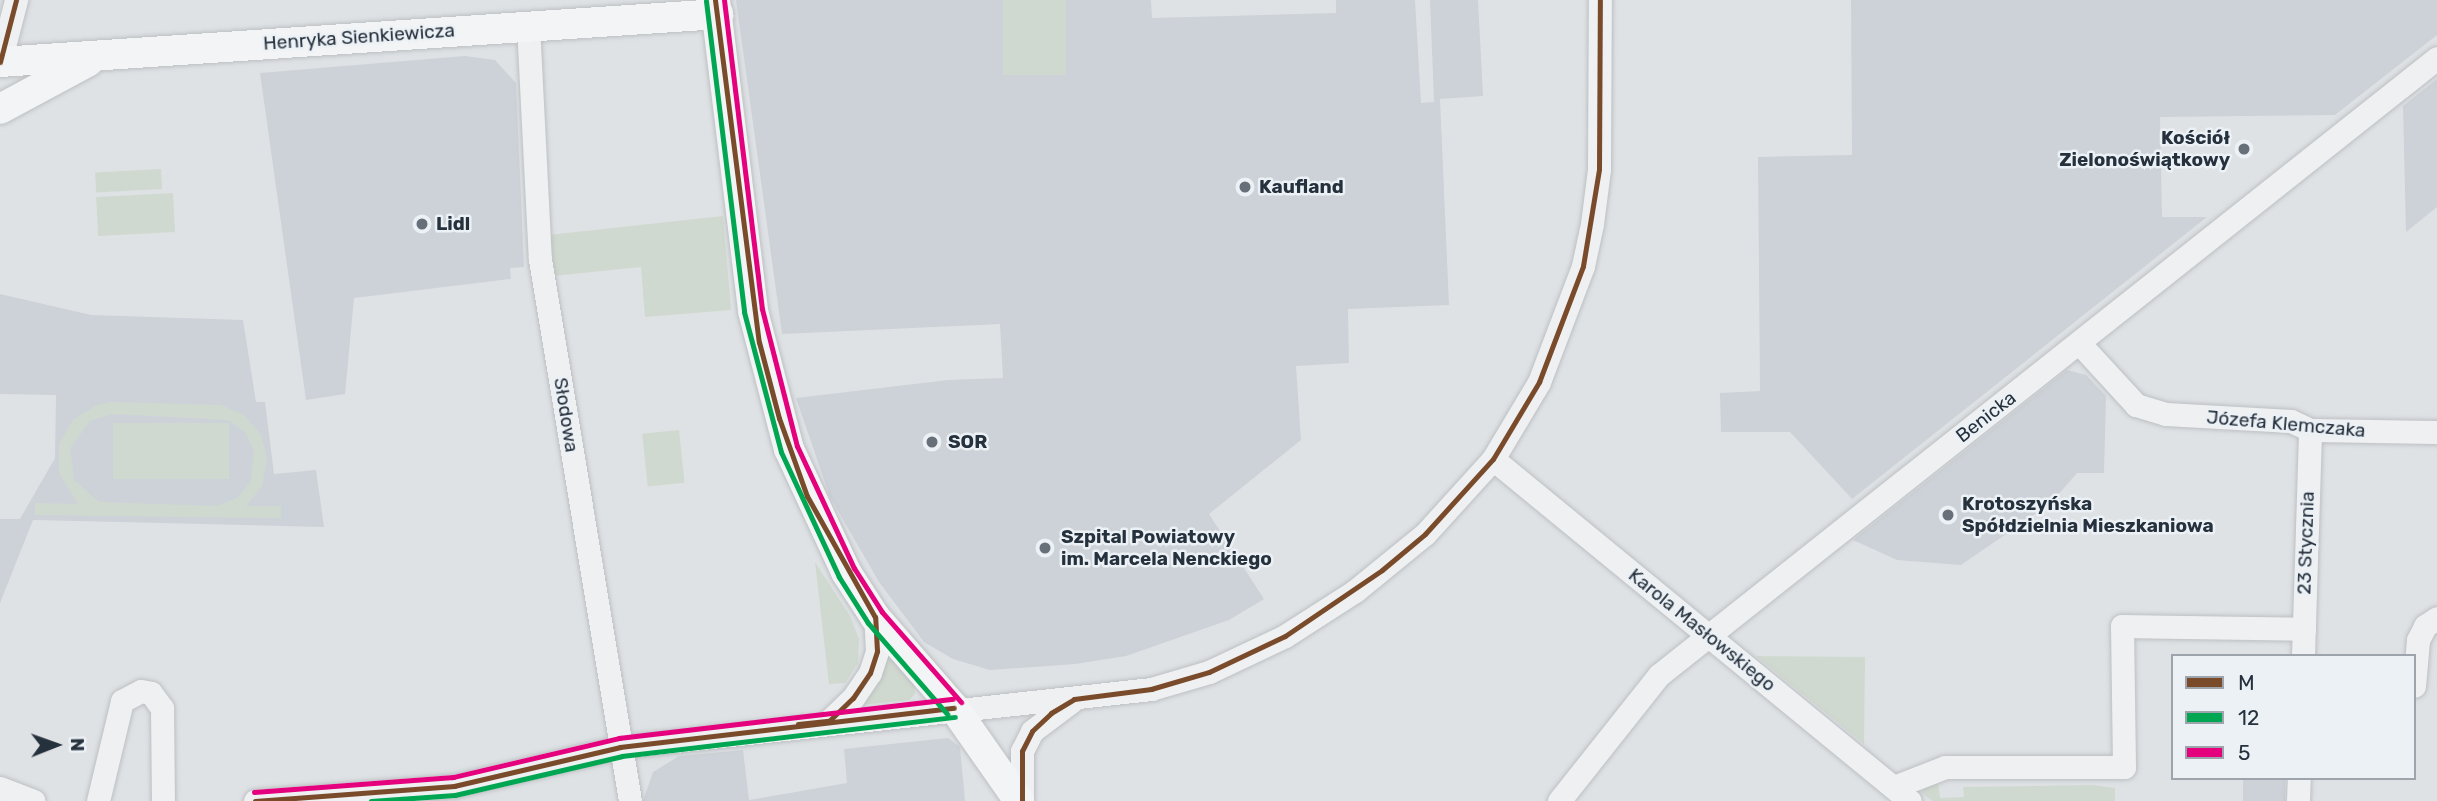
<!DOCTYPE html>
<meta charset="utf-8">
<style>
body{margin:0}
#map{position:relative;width:2437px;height:801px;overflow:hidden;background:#dfe2e5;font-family:Rubik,sans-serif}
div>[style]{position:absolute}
.built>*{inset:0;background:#cdd2d8;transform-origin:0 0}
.green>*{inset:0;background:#d0d9cf;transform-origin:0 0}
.roads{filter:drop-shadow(0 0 2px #bdc0c3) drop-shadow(0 0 2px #bdc0c3)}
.minor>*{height:23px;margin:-11.5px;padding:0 11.5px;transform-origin:11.5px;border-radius:11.5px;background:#eef0f2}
.major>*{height:30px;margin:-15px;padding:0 15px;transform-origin:15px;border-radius:15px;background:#f3f4f5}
.bus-1>*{height:5px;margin:-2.5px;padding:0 2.5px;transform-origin:2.5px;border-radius:2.5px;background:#7a4b2a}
.bus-2>*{height:5px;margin:-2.5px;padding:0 2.5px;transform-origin:2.5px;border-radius:2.5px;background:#00a651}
.bus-3>*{height:5px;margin:-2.5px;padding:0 2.5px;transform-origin:2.5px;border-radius:2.5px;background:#e5007d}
.dots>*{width:19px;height:19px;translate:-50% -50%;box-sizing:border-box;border:4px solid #ecf1f5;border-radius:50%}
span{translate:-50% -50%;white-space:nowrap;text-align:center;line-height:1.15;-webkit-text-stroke:5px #ecf1f5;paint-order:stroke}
.street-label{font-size:19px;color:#26313e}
.poi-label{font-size:19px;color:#26313e;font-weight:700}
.right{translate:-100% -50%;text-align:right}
.left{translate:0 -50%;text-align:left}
.legend{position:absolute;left:2171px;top:654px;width:245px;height:126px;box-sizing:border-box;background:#ecf1f5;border:2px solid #9da4ac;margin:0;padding:9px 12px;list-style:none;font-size:21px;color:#26313e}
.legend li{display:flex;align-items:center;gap:14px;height:35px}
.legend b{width:35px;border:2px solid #9da4ac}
.north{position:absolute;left:21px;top:710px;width:70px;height:70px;-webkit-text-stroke:5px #ecf1f5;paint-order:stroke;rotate:89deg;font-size:19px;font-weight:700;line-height:28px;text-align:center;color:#26313e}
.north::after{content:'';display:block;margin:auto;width:24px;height:32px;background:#26313e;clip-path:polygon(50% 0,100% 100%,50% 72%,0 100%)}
</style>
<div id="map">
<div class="built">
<i style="clip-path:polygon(736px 0,1151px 0,1152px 18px,1336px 13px,1336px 0,1415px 0,1421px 103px,1434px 102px,1430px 0,1478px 0,1483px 96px,1440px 99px,1449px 305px,1348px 309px,1349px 363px,1296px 366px,1301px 440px,1209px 514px,1264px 599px,1229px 620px,1126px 656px,1075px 664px,990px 670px,953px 659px,924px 642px,879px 582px,830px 497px,796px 398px,948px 380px,1003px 378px,1000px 324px,782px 334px)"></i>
<i style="clip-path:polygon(1851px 0,2437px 0,2437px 35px,2335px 115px,2160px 117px,2162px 217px,2207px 217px,1852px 499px,1790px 432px,1721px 432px,1720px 393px,1760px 391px,1758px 157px,1852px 155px)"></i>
<i style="clip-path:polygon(465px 56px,495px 60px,516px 83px,524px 267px,510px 268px,511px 279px,354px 298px,345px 394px,306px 400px,260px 73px)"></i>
<i style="clip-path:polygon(2437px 79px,2437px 207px,2406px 232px,2403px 106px)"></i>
<i style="clip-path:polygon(0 294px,91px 315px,243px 320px,256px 402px,265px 402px,274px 474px,316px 470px,324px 527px,33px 520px,0 603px,0 519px,20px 519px,55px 458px,56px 395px,0 394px)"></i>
<i style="clip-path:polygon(2067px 370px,2086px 375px,2106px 396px,2104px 473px,2077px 473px,2051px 503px,1961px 565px,1897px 560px,1853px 540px)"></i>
<i style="clip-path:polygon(948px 738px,960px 747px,965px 801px,643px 801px,653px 772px,679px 756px,743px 750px,749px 800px,847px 783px,844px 749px)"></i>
<i style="left:2243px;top:778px;width:42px;height:23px"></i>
</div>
<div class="green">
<i style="left:1003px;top:0;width:63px;height:75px"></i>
<i style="left:161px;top:169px;width:20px;height:66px;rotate:87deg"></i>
<i style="left:173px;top:193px;width:39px;height:77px;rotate:87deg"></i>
<i style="clip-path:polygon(723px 216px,731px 310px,645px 317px,641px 267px,553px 276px,548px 235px)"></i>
<i style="clip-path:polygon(evenodd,111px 402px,221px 405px,244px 415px,261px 435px,267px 459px,262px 486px,246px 506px,281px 506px,281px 518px,35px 515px,35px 503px,78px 504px,59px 473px,59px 444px,73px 420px,97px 405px,111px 402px,112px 414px,229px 420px,245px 432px,254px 450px,251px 481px,237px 498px,217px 506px,99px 502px,74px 480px,70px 448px,90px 421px,112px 414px)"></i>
<i style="left:113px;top:423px;width:116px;height:56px"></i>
<i style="left:679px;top:430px;width:53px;height:37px;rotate:84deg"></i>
<i style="clip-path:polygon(815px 562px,850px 616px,859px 639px,858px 663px,845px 683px,829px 684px)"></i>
<i style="clip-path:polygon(884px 650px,914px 683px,915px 694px,909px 700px,861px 705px)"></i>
<i style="clip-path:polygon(1756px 656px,1865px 657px,1864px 744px)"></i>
<i style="clip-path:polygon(1938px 781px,1940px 798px,1964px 797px,1963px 787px,2093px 785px,2115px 788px,2115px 801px,1932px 801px,1922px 793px,1926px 785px)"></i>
</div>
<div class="roads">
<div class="minor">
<i style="left:528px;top:25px;width:234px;rotate:87.1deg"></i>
<i style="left:540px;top:259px;width:549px;rotate:80.57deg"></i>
<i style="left:0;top:62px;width:64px;rotate:-75.5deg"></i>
<i style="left:2080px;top:344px;width:83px;rotate:47.4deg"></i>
<i style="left:2136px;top:405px;width:31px;rotate:17deg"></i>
<i style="left:2166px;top:414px;width:125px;rotate:3.2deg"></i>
<i style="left:2291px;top:421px;width:21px;rotate:25deg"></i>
<i style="left:2310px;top:430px;width:127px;rotate:0.9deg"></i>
<i style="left:1493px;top:459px;width:539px;rotate:39.36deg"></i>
<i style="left:2303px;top:656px;width:226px;rotate:-88.2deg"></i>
<i style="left:2414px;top:686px;width:46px;rotate:-85deg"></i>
<i style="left:2418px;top:640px;width:16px;rotate:-63deg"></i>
<i style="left:2425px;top:626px;width:14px;rotate:-34deg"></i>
<i style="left:829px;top:721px;width:33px;rotate:-44deg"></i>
<i style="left:853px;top:698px;width:30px;rotate:-56deg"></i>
<i style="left:870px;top:673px;width:23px;rotate:-72deg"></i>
<i style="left:877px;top:651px;width:34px;rotate:-93deg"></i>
<i style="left:1894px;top:787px;width:55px;rotate:-21.4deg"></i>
<i style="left:1945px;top:767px;width:179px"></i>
<i style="left:2124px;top:767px;width:141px;rotate:-90.8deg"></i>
<i style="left:2122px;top:626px;width:182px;rotate:0.9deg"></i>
<i style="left:0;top:788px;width:36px;rotate:21deg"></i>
<i style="left:98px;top:801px;width:103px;rotate:-76.5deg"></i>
<i style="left:122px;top:701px;width:21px;rotate:-28deg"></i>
<i style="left:141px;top:691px;width:10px;rotate:11deg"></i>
<i style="left:151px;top:693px;width:19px;rotate:54deg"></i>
<i style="left:162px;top:708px;width:93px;rotate:89.4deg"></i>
<i style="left:255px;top:801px;width:200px;rotate:-4.3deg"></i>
<i style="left:454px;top:786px;width:171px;rotate:-13.2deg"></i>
<i style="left:620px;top:747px;width:534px;rotate:-6.23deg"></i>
<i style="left:1151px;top:689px;width:60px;rotate:-16.3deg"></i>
<i style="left:1209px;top:672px;width:84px;rotate:-25.3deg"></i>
<i style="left:1285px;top:636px;width:83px;rotate:-32.7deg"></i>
<i style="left:1355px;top:591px;width:90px;rotate:-39.2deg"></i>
<i style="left:1425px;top:534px;width:101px;rotate:-47.8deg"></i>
<i style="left:1493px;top:459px;width:90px;rotate:-59.1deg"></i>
<i style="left:1539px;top:382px;width:124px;rotate:-69.2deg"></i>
<i style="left:1583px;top:266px;width:43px;rotate:-77.9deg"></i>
<i style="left:1592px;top:224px;width:55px;rotate:-82.7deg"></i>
<i style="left:1599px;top:169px;width:169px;rotate:-89.7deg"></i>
<i style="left:1022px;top:801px;width:50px;rotate:-90deg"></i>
<i style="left:1022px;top:751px;width:22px;rotate:-63deg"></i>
<i style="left:1032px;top:731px;width:50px;rotate:-36.9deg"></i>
<i style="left:1559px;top:801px;width:161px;rotate:-51.6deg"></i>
<i style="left:1659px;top:675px;width:993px;rotate:-38.42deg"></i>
<i style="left:2298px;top:801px;width:23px;rotate:-88deg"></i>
</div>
<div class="major">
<i style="left:715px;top:0;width:313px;rotate:83deg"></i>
<i style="left:753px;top:311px;width:143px;rotate:75.4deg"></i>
<i style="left:789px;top:449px;width:136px;rotate:65.1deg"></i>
<i style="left:846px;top:572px;width:54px;rotate:57.2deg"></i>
<i style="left:875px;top:617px;width:121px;rotate:49deg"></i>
<i style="left:954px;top:708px;width:113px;rotate:55deg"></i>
<i style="left:0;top:62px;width:720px;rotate:-3.82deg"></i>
<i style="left:0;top:109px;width:101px;rotate:-28.3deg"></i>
</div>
</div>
<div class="bus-1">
<i style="left:715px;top:0;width:345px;rotate:82.7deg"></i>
<i style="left:759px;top:342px;width:79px;rotate:75.3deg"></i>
<i style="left:779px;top:418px;width:83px;rotate:70.3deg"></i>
<i style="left:807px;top:496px;width:139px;rotate:60.7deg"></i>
<i style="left:0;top:62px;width:64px;rotate:-75.5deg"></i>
<i style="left:798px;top:724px;width:31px;rotate:-6deg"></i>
<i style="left:829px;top:721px;width:33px;rotate:-44deg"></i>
<i style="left:853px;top:698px;width:30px;rotate:-56deg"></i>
<i style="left:870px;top:673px;width:23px;rotate:-72deg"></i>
<i style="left:877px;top:651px;width:34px;rotate:-93deg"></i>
<i style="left:255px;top:801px;width:200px;rotate:-4.3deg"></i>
<i style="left:454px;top:786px;width:171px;rotate:-13.2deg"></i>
<i style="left:620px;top:747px;width:336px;rotate:-6.7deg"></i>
<i style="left:1022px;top:801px;width:50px;rotate:-90deg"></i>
<i style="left:1022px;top:751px;width:22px;rotate:-63deg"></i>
<i style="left:1032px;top:731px;width:26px;rotate:-43deg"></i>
<i style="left:1051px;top:713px;width:27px;rotate:-31deg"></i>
<i style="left:1074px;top:699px;width:78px;rotate:-7.4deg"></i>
<i style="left:1151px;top:689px;width:60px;rotate:-16.3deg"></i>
<i style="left:1209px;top:672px;width:84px;rotate:-25.3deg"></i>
<i style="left:1285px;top:636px;width:117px;rotate:-34.2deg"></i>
<i style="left:1382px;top:570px;width:56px;rotate:-39.9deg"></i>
<i style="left:1425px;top:534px;width:101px;rotate:-47.8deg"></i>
<i style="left:1493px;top:459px;width:90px;rotate:-59.1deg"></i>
<i style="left:1539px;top:382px;width:124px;rotate:-69.2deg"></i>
<i style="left:1583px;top:266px;width:98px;rotate:-80.6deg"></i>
<i style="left:1599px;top:169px;width:169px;rotate:-89.7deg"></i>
</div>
<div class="bus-2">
<i style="left:706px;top:1px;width:313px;rotate:83deg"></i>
<i style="left:744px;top:312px;width:145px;rotate:75.2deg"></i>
<i style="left:781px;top:452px;width:138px;rotate:65.1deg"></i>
<i style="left:839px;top:577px;width:54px;rotate:57.8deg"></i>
<i style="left:868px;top:623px;width:121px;rotate:49deg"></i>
<i style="left:371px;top:801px;width:84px;rotate:-4.1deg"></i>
<i style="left:455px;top:795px;width:171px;rotate:-13.1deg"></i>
<i style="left:622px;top:756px;width:335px;rotate:-6.7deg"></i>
</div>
<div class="bus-3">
<i style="left:724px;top:0;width:311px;rotate:83deg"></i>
<i style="left:762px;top:309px;width:141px;rotate:75.7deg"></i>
<i style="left:797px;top:446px;width:135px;rotate:65deg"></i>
<i style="left:854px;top:568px;width:52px;rotate:57.5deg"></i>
<i style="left:882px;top:612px;width:120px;rotate:48.7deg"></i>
<i style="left:254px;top:792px;width:200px;rotate:-4.3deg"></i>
<i style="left:453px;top:777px;width:171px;rotate:-13.2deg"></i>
<i style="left:619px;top:738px;width:336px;rotate:-6.7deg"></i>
</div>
<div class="dots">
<i style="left:2244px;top:149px;background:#676f78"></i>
<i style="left:1245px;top:187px;background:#676f78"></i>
<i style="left:422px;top:224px;background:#676f78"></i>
<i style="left:932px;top:442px;background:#676f78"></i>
<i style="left:1948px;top:515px;background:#676f78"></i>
<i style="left:1045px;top:548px;background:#676f78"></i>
</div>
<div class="street-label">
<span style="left:359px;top:37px;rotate:-4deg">Henryka Sienkiewicza</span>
<span style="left:566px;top:415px;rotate:81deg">Słodowa</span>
<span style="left:1986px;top:417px;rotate:-38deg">Benicka</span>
<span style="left:2286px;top:424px;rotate:5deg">Józefa Klemczaka</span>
<span style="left:2306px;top:543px;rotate:-88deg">23 Stycznia</span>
<span style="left:1702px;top:630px;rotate:39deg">Karola Masłowskiego</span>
</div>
<div class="poi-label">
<span class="right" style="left:2230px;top:149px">Kościół<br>Zielonoświątkowy</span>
<span class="left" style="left:1259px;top:187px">Kaufland</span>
<span class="left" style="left:436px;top:224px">Lidl</span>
<span class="left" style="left:948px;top:442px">SOR</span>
<span class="left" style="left:1962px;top:515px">Krotoszyńska<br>Spółdzielnia Mieszkaniowa</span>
<span class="left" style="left:1061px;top:548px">Szpital Powiatowy<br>im. Marcela Nenckiego</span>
</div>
<ul class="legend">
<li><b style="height:9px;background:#7a4b2a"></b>M</li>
<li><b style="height:9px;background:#00a651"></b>12</li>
<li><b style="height:9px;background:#e5007d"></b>5</li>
</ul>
<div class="north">N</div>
</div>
